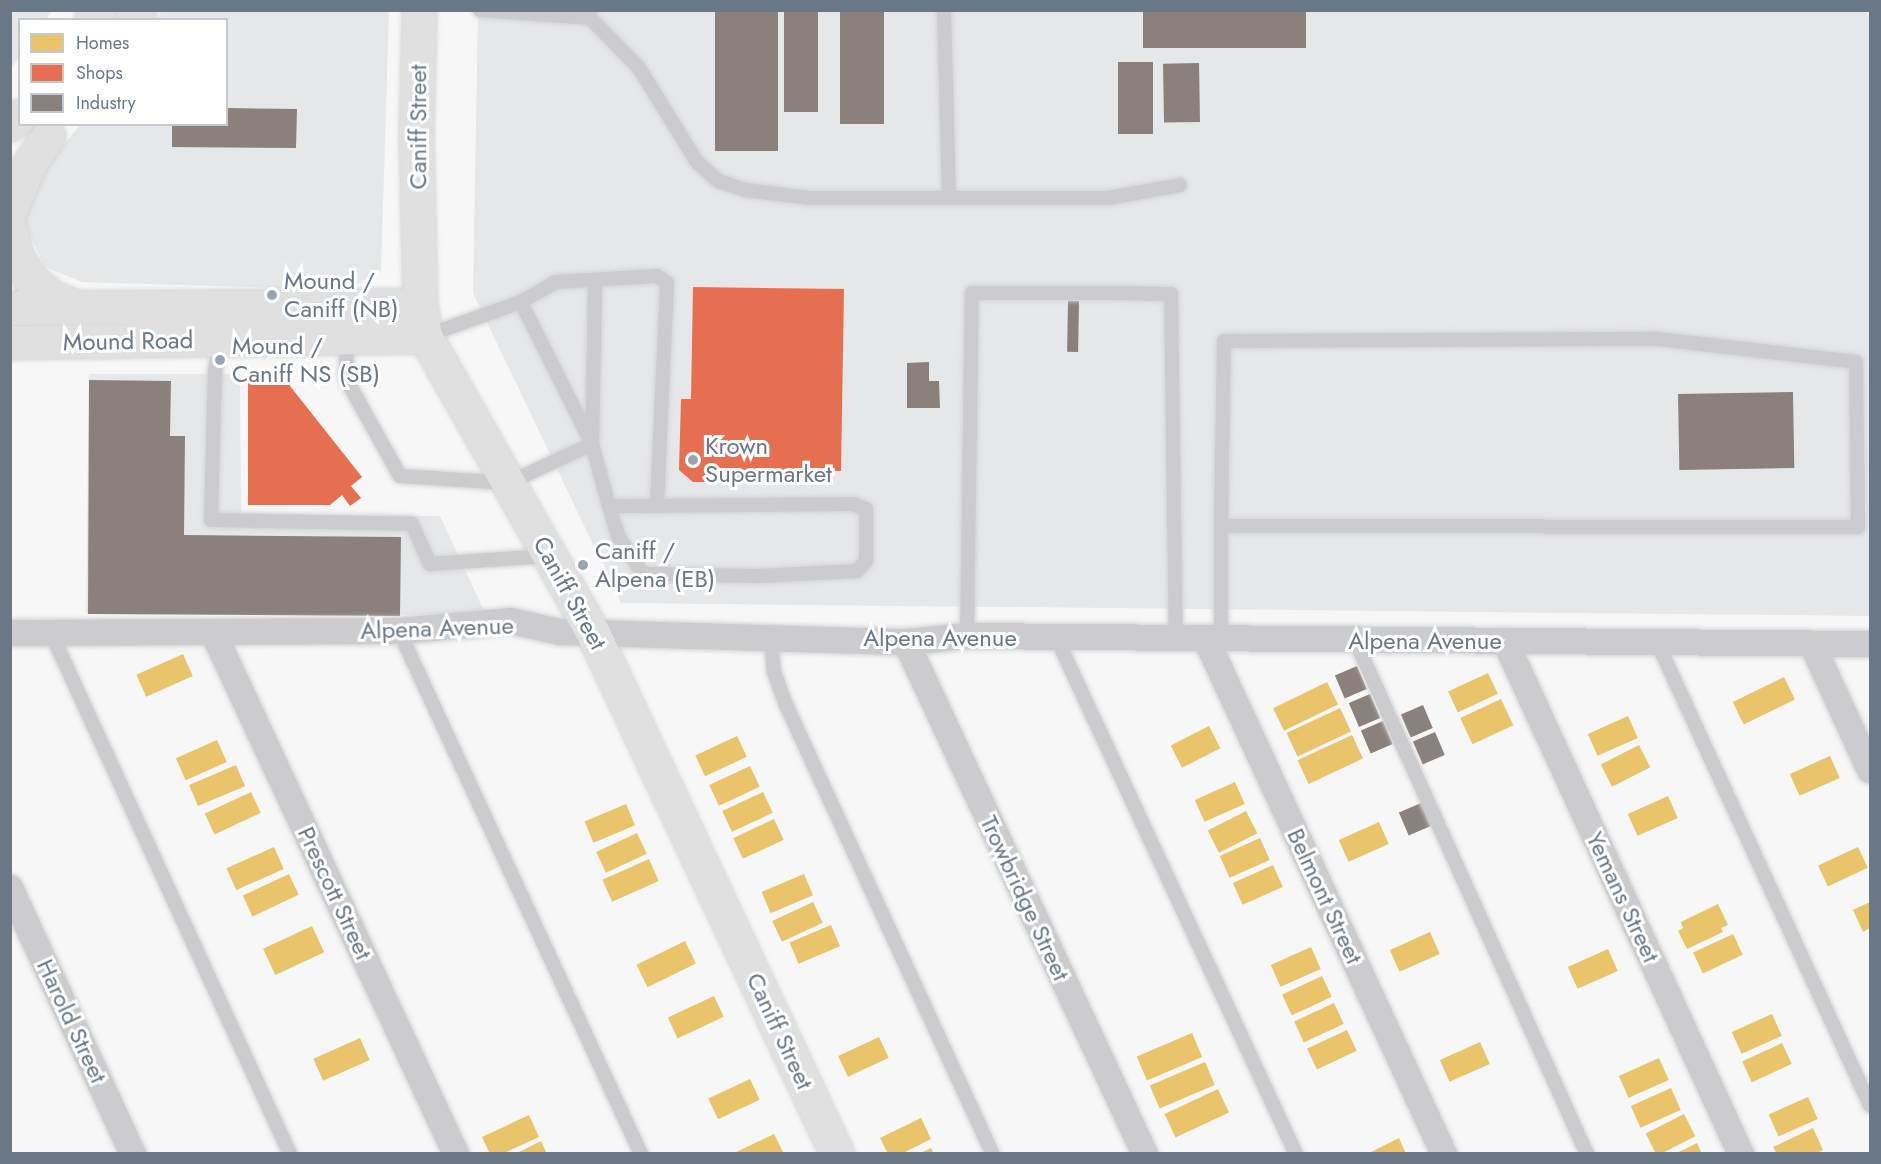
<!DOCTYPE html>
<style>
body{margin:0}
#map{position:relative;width:1881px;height:1164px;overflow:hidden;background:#f7f7f7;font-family:Jost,sans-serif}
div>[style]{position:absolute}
.built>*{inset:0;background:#e6e7e8}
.homes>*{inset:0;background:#e9c46a;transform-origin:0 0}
.shops>*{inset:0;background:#e76f51}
.industry>*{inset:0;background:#8a817c;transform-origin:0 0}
.roads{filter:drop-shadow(0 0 2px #d4d5d6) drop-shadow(0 0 2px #d4d5d6)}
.lane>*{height:14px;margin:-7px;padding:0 7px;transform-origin:7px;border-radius:7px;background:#ccccce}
.street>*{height:26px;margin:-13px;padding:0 13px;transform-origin:13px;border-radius:13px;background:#ccccce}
.secondary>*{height:33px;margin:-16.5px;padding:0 16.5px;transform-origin:16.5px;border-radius:16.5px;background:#e0e0e1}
.dots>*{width:16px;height:16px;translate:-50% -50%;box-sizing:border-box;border:3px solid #fff;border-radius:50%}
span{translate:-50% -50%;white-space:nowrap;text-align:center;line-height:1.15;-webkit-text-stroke:6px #fff;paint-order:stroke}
.street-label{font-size:24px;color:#697786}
.poi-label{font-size:24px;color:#697786}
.left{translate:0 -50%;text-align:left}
.frame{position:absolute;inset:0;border:12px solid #697786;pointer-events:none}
.legend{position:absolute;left:18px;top:18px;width:210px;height:108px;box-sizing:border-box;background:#fff;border:2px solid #c3c9cf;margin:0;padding:8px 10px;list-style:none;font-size:18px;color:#697786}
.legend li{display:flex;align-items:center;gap:12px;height:30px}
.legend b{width:30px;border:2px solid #c3c9cf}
</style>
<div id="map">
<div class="built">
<i style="clip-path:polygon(11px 10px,52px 11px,46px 19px,20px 20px,19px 57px,11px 69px)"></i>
<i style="clip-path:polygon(162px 11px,389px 11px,381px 271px,347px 290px,82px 282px,45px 267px,26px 227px,27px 203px,40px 174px,80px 125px,226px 124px,226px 20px,156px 19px)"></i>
<i style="clip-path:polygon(478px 11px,1870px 11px,1870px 616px,621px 603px,473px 293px)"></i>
<i style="clip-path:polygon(89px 374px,240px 374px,241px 514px,440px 516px,486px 615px,86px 613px)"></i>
</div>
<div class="homes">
<i style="left:183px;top:654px;width:24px;height:51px;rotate:66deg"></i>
<i style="left:1488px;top:673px;width:23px;height:44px;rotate:65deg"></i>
<i style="left:1784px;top:677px;width:25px;height:57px;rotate:64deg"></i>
<i style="left:1327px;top:682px;width:25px;height:60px;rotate:64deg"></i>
<i style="left:1501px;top:699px;width:29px;height:45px;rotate:65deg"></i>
<i style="left:1340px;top:708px;width:26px;height:59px;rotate:65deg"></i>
<i style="left:1628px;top:716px;width:24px;height:44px;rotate:66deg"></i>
<i style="left:1209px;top:726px;width:25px;height:43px;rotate:63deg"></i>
<i style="left:1352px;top:735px;width:26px;height:60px;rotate:65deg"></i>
<i style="left:737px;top:736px;width:23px;height:46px;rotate:65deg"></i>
<i style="left:217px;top:740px;width:24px;height:45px;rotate:66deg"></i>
<i style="left:1639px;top:745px;width:25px;height:43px;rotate:63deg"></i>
<i style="left:1830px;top:756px;width:24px;height:44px;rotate:66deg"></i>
<i style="left:236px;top:765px;width:23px;height:51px;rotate:67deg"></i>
<i style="left:750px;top:766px;width:23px;height:45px;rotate:65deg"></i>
<i style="left:1235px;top:782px;width:24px;height:44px;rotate:66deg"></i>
<i style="left:251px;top:792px;width:23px;height:51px;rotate:65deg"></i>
<i style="left:763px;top:792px;width:23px;height:45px;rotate:65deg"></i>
<i style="left:1668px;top:796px;width:24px;height:44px;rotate:66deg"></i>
<i style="left:626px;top:804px;width:23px;height:45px;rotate:67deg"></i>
<i style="left:1246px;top:811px;width:25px;height:43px;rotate:63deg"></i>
<i style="left:774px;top:819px;width:23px;height:45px;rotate:65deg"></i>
<i style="left:1379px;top:822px;width:24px;height:44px;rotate:66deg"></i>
<i style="left:637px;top:833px;width:23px;height:45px;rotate:65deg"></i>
<i style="left:1260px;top:838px;width:24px;height:44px;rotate:66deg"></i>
<i style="left:274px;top:847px;width:24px;height:52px;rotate:66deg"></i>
<i style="left:1858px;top:847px;width:23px;height:44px;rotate:65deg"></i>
<i style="left:649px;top:859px;width:24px;height:51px;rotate:66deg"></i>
<i style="left:1273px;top:865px;width:24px;height:44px;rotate:66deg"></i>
<i style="left:289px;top:874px;width:23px;height:51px;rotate:65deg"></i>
<i style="left:804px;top:874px;width:23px;height:46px;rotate:67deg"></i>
<i style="left:813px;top:902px;width:23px;height:45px;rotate:65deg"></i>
<i style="clip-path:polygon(1870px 902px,1870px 928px,1863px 932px,1853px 910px)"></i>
<i style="clip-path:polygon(1718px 904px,1728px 925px,1721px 928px,1723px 932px,1687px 949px,1678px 931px,1683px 928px,1681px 922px)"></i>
<i style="left:831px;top:925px;width:23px;height:45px;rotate:67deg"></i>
<i style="left:312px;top:926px;width:29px;height:54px;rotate:65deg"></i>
<i style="left:1430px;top:932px;width:24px;height:44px;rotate:66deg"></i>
<i style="left:1733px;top:934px;width:23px;height:44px;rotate:65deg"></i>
<i style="left:685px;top:941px;width:25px;height:54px;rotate:64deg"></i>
<i style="left:1311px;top:947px;width:24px;height:44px;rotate:66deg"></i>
<i style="left:1608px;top:949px;width:24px;height:44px;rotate:66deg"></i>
<i style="left:1322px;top:976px;width:23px;height:44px;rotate:65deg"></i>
<i style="left:714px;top:996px;width:23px;height:51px;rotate:65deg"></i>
<i style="left:1334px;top:1003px;width:23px;height:44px;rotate:65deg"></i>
<i style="left:1772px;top:1014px;width:24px;height:44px;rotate:66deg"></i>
<i style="left:1347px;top:1030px;width:23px;height:44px;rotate:65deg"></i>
<i style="left:1192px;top:1033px;width:26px;height:60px;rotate:67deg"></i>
<i style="left:879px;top:1037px;width:23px;height:45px;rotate:65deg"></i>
<i style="left:360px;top:1038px;width:24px;height:51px;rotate:66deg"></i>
<i style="left:1480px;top:1042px;width:24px;height:44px;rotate:66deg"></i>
<i style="left:1782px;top:1043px;width:23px;height:44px;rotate:65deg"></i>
<i style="left:1659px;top:1058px;width:24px;height:44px;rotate:66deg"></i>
<i style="left:1205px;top:1062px;width:25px;height:60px;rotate:67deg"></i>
<i style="left:750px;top:1079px;width:23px;height:46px;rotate:65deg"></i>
<i style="left:1671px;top:1088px;width:24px;height:44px;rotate:66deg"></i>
<i style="left:1218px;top:1089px;width:26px;height:59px;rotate:65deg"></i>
<i style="left:1808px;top:1097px;width:24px;height:43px;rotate:66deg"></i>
<i style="left:1684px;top:1114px;width:25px;height:43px;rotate:63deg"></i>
<i style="clip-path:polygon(529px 1115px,539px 1137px,502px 1154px,490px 1154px,482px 1137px)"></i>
<i style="clip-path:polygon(921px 1118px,931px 1139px,901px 1154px,888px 1154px,880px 1138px)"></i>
<i style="clip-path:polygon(1813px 1128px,1823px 1150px,1815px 1154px,1777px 1154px,1773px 1147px)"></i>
<i style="clip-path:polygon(774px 1134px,784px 1154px,732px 1154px)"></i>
<i style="clip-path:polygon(1399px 1138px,1406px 1154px,1367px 1154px)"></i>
<i style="clip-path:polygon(541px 1141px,547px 1154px,515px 1154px)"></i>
<i style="clip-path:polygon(1697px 1143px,1702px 1154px,1675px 1154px)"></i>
<i style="clip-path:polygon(931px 1148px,934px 1154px,918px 1154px)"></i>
</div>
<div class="shops">
<i style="clip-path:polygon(693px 287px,844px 289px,841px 471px,742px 470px,742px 482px,693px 482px,679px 470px,681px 399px,691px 399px)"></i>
<i style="clip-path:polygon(248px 379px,289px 379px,290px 386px,362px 477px,351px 486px,361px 498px,350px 506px,342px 495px,330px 505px,248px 505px)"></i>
</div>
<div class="industry">
<i style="left:715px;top:10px;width:63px;height:141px"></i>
<i style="left:784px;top:10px;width:34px;height:102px"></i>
<i style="left:840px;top:10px;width:44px;height:114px"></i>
<i style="left:1143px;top:10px;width:163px;height:38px"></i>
<i style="left:1118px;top:62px;width:35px;height:72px"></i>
<i style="left:1199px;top:63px;width:59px;height:36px;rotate:89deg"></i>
<i style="clip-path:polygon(226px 108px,297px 109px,296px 148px,172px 147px,172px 124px,226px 124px)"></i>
<i style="left:1079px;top:301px;width:51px;height:11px;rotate:91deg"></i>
<i style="clip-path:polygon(929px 362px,929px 381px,939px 381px,940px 408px,907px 408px,907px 363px)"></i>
<i style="clip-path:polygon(89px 380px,171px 381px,170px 436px,185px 436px,184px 535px,401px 537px,400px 616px,88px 614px)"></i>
<i style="left:1793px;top:392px;width:76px;height:115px;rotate:89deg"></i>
<i style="left:1357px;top:666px;width:25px;height:24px;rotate:67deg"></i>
<i style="left:1370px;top:694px;width:26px;height:23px;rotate:67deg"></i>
<i style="left:1423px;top:705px;width:25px;height:24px;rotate:67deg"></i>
<i style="left:1383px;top:721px;width:25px;height:24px;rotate:67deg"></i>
<i style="left:1435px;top:732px;width:25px;height:24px;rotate:67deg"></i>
<i style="left:1421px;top:803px;width:25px;height:24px;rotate:67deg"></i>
</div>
<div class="roads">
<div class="lane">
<i style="left:480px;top:10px;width:110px;rotate:4.2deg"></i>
<i style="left:590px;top:18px;width:8px;rotate:-90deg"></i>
<i style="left:944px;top:10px;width:188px;rotate:88.5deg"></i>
<i style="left:590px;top:18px;width:70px;rotate:45.6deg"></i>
<i style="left:639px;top:68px;width:110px;rotate:58.3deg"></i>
<i style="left:697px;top:162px;width:28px;rotate:42deg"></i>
<i style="left:718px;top:181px;width:28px;rotate:18deg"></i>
<i style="left:745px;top:190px;width:64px;rotate:7.1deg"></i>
<i style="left:809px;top:198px;width:299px"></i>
<i style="left:1108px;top:198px;width:73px;rotate:-10.2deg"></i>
<i style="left:595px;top:280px;width:164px;rotate:91deg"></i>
<i style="left:592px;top:444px;width:64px;rotate:74.7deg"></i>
<i style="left:609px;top:506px;width:31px;rotate:73deg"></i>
<i style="left:618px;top:536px;width:45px;rotate:56.7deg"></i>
<i style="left:643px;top:574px;width:116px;rotate:1deg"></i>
<i style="left:759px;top:576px;width:98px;rotate:-2.9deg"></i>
<i style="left:857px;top:571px;width:13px;rotate:-48deg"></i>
<i style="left:866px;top:561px;width:52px;rotate:-90deg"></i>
<i style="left:866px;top:509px;width:14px;rotate:-159deg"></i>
<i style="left:853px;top:504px;width:244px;rotate:179.5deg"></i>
<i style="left:521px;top:302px;width:40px;rotate:-29.7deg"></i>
<i style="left:556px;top:282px;width:101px;rotate:-3.4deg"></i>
<i style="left:657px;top:276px;width:12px;rotate:35deg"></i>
<i style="left:667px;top:283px;width:223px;rotate:92.6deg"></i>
<i style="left:347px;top:337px;width:42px;rotate:91.4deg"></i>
<i style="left:346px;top:379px;width:111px;rotate:60.9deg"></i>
<i style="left:400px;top:476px;width:108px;rotate:3.7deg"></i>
<i style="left:508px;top:483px;width:93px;rotate:-24.9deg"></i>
<i style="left:592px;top:444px;width:159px;rotate:-116.6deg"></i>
<i style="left:521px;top:302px;width:102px;rotate:160.5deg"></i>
<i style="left:220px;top:340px;width:33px;rotate:99deg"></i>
<i style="left:215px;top:373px;width:147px;rotate:91.6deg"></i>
<i style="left:211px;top:520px;width:201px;rotate:1.1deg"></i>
<i style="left:412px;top:524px;width:44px;rotate:65.8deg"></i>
<i style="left:430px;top:564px;width:117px;rotate:-3.9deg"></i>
<i style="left:1221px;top:526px;width:185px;rotate:-89.1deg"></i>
<i style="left:1224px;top:341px;width:434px;rotate:-0.3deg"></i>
<i style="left:1658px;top:339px;width:199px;rotate:6.6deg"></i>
<i style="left:1856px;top:362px;width:165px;rotate:89.3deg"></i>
<i style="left:1858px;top:527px;width:637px;rotate:-179.91deg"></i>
<i style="left:1221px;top:526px;width:113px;rotate:90deg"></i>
<i style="left:399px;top:631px;width:576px;rotate:65.17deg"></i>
<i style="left:51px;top:633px;width:573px;rotate:65.36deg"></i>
<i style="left:967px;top:636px;width:343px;rotate:-89.2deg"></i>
<i style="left:972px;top:293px;width:145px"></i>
<i style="left:1117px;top:293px;width:54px;rotate:1.1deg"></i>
<i style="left:1171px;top:294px;width:345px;rotate:89.2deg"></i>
<i style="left:1061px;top:638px;width:12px;rotate:85deg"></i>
<i style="left:1062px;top:650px;width:556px;rotate:65.1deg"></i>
<i style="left:771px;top:639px;width:33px;rotate:85deg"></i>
<i style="left:774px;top:672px;width:37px;rotate:70deg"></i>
<i style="left:787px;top:707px;width:492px;rotate:65.3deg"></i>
<i style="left:1355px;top:640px;width:564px;rotate:65.71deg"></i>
<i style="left:1657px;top:642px;width:510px;rotate:65.3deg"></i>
</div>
<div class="street">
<i style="left:213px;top:632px;width:576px;rotate:65.04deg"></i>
<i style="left:10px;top:633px;width:389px;rotate:-0.3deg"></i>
<i style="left:399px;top:631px;width:112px;rotate:-5.1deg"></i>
<i style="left:511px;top:621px;width:49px;rotate:12.9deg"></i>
<i style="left:559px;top:632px;width:347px;rotate:1.7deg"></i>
<i style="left:906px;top:642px;width:61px;rotate:-5.6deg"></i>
<i style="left:967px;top:636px;width:903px;rotate:0.51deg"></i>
<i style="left:1206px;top:639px;width:567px;rotate:65.2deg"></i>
<i style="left:1505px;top:641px;width:565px;rotate:65.3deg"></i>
<i style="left:906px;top:642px;width:565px;rotate:64.98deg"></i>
<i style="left:1812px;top:644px;width:139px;rotate:65.3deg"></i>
<i style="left:10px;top:888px;width:293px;rotate:65.2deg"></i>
</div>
<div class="secondary">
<i style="left:419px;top:10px;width:124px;rotate:91.4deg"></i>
<i style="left:416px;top:134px;width:171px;rotate:88.7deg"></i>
<i style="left:420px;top:305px;width:31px;rotate:81deg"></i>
<i style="left:425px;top:336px;width:341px;rotate:60.5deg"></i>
<i style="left:593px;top:633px;width:575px;rotate:64.9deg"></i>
<i style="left:91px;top:20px;width:12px;rotate:-55deg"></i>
<i style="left:133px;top:20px;width:12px;rotate:-59deg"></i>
<i style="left:10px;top:124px;width:13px;rotate:-39deg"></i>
<i style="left:10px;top:211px;width:50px;rotate:-67.6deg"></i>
<i style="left:29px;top:165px;width:35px;rotate:-57deg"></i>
<i style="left:10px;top:230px;width:27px;rotate:77deg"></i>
<i style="left:16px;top:256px;width:28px;rotate:58deg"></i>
<i style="left:31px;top:280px;width:26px;rotate:40deg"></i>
<i style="left:51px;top:297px;width:27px;rotate:22deg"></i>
<i style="left:10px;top:308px;width:410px;rotate:-0.4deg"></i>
<i style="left:10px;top:342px;width:415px;rotate:-0.8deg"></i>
</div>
</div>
<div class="dots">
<i style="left:272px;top:295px;background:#9ba4ae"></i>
<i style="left:220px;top:360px;background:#9ba4ae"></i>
<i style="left:693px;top:460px;background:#9ba4ae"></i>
<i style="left:583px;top:565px;background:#9ba4ae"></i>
</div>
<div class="street-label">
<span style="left:418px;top:127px;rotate:-90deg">Caniff Street</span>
<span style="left:128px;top:341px;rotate:-1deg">Mound Road</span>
<span style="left:570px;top:593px;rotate:61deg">Caniff Street</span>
<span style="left:437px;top:628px;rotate:-2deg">Alpena Avenue</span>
<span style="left:940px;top:638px">Alpena Avenue</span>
<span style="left:1425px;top:641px">Alpena Avenue</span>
<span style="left:335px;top:893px;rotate:65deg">Prescott Street</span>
<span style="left:1325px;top:896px;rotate:65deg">Belmont Street</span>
<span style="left:1623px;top:897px;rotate:65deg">Yemans Street</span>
<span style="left:1025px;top:898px;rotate:65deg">Trowbridge Street</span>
<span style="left:72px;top:1021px;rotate:65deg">Harold Street</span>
<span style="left:780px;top:1031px;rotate:65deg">Caniff Street</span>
</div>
<div class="poi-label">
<span class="left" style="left:284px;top:295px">Mound /<br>Caniff (NB)</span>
<span class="left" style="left:232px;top:360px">Mound /<br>Caniff NS (SB)</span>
<span class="left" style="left:705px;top:460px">Krown<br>Supermarket</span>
<span class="left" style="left:595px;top:565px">Caniff /<br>Alpena (EB)</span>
</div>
<div class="frame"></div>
<ul class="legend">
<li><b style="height:16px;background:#e9c46a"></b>Homes</li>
<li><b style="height:16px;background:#e76f51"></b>Shops</li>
<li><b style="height:16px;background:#8a817c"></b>Industry</li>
</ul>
</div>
